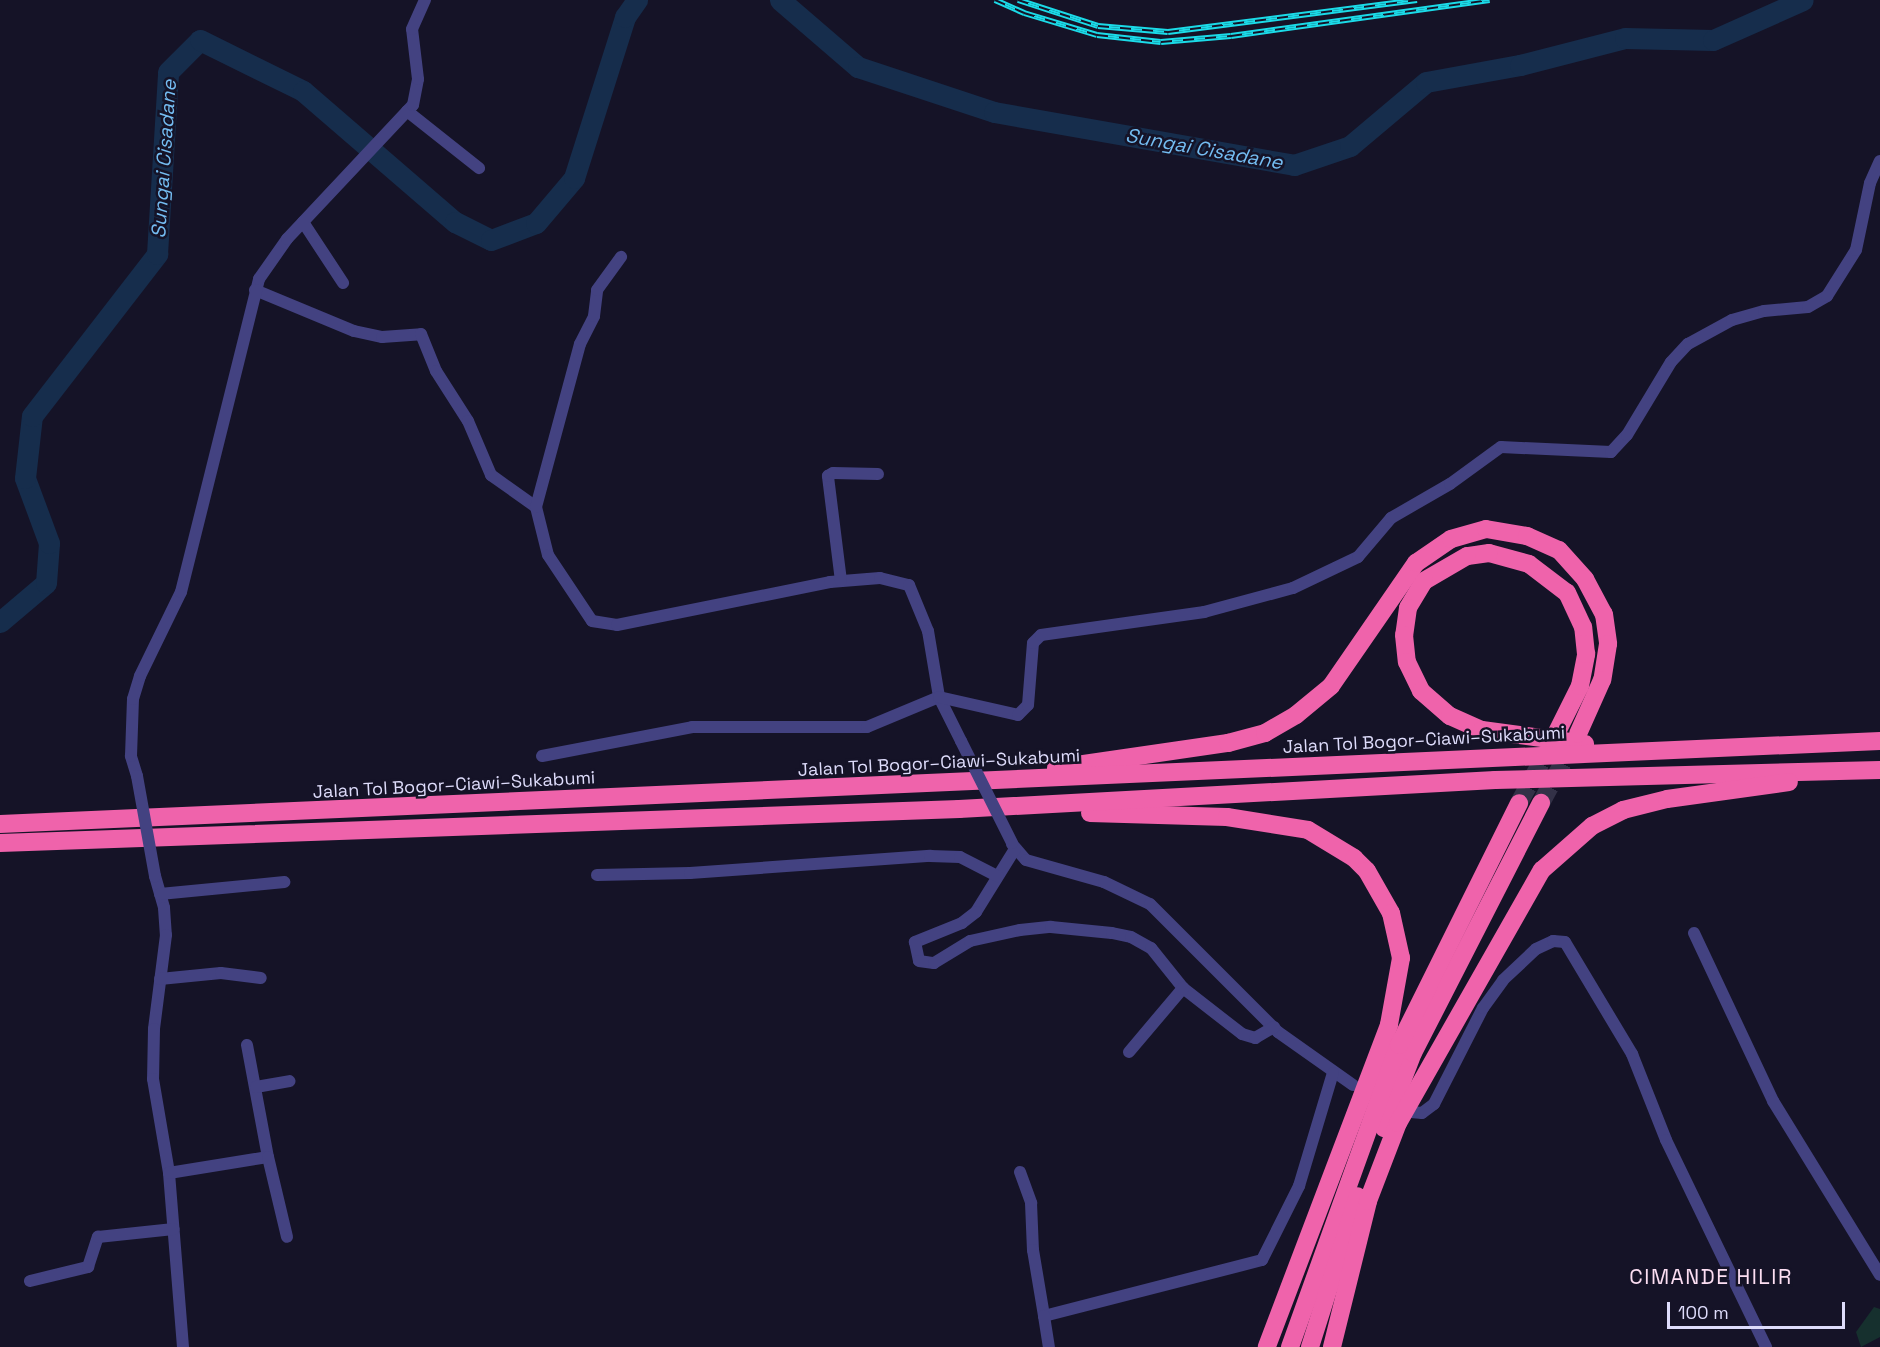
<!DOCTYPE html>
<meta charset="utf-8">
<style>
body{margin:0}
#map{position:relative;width:1880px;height:1347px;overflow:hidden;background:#151327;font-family:"Space Grotesk",sans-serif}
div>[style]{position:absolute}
.green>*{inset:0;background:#16302e}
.river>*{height:21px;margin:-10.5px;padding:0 10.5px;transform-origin:10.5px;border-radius:10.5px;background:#162d4c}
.highway-tunnel>*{height:18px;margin-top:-9px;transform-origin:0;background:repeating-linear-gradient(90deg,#333147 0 18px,transparent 0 27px)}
.minor>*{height:12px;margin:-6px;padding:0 6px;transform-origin:6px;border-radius:6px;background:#434281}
.highway>*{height:18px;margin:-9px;padding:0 9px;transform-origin:9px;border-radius:9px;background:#ef63ab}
.rail>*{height:6px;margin-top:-3px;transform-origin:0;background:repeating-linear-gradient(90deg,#151327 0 11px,#1bdbe8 0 22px);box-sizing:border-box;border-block:2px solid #1bdbe8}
.minor-bridge>*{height:12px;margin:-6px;padding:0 6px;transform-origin:6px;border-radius:6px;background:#434281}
span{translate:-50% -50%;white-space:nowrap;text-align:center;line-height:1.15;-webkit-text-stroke:5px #151327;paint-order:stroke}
.street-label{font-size:18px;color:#dedcfb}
.water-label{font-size:20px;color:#74bcf1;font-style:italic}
.quarter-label{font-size:21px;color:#fcdef2;letter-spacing:1.5px}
.scale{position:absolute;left:1667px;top:1302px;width:178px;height:27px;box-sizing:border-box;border:3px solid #dedcfb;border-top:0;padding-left:8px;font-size:18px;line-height:21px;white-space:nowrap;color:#dedcfb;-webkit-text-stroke:4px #151327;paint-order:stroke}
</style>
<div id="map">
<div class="green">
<i style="clip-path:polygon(1874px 1307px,1880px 1309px,1880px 1337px,1861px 1347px,1856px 1332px)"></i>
</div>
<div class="river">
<i style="left:780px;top:0;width:103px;rotate:40.7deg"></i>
<i style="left:858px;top:67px;width:143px;rotate:18.3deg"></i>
<i style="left:994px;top:112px;width:305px;rotate:10deg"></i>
<i style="left:1294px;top:165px;width:59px;rotate:-18.7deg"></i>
<i style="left:1350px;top:146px;width:99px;rotate:-40.1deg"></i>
<i style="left:1426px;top:82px;width:96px;rotate:-10.3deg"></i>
<i style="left:1520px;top:65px;width:108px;rotate:-14.4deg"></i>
<i style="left:1625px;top:38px;width:88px;rotate:1.3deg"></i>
<i style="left:1713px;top:40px;width:98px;rotate:-24deg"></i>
<i style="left:0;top:622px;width:60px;rotate:-40.3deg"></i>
<i style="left:46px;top:583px;width:40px;rotate:-85.7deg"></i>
<i style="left:49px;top:543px;width:69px;rotate:-110.3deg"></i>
<i style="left:25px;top:478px;width:62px;rotate:-83.6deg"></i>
<i style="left:32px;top:416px;width:205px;rotate:-52.3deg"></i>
<i style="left:157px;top:254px;width:182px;rotate:-86.5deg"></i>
<i style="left:168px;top:72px;width:45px;rotate:-45deg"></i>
<i style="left:200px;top:40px;width:115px;rotate:26.3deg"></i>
<i style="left:303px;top:91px;width:201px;rotate:40.8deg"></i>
<i style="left:455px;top:222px;width:40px;rotate:26.6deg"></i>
<i style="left:491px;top:240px;width:48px;rotate:-20.7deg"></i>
<i style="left:536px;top:223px;width:59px;rotate:-49.8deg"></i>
<i style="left:574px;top:178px;width:169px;rotate:-72.4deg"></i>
<i style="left:625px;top:17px;width:21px;rotate:-55deg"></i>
</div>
<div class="highway-tunnel">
<i style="left:1519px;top:803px;width:67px;rotate:-61.5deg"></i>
<i style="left:1541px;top:803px;width:67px;rotate:-61.5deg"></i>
</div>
<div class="minor">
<i style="left:407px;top:111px;width:92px;rotate:38.4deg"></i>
<i style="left:303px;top:222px;width:73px;rotate:56.7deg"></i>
<i style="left:255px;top:290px;width:107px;rotate:22.5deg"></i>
<i style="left:354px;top:331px;width:29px;rotate:12deg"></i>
<i style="left:382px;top:337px;width:39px;rotate:-4deg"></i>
<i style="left:421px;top:334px;width:40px;rotate:68deg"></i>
<i style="left:436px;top:371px;width:59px;rotate:57.4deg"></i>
<i style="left:468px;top:421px;width:59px;rotate:66.9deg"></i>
<i style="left:491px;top:475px;width:55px;rotate:35.4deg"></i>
<i style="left:536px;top:507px;width:49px;rotate:76deg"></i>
<i style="left:548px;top:555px;width:79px;rotate:56.3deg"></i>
<i style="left:592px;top:621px;width:25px;rotate:9deg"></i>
<i style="left:617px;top:625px;width:217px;rotate:-11.4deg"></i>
<i style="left:830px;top:582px;width:50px;rotate:-4.6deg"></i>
<i style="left:880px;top:578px;width:30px;rotate:14deg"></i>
<i style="left:909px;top:585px;width:50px;rotate:67.6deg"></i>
<i style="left:928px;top:631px;width:67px;rotate:80.5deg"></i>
<i style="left:939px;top:697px;width:49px;rotate:63.4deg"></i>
<i style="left:536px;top:507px;width:169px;rotate:-74.9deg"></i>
<i style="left:580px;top:344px;width:31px;rotate:-63deg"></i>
<i style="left:594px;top:316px;width:26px;rotate:-83deg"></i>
<i style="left:597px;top:290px;width:41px;rotate:-54deg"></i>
<i style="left:841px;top:581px;width:106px;rotate:-97.1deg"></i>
<i style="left:828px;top:476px;width:6px;rotate:-31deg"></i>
<i style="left:833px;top:473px;width:45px;rotate:1.3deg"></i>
<i style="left:542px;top:756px;width:153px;rotate:-10.9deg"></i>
<i style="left:692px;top:727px;width:175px"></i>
<i style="left:867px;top:727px;width:78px;rotate:-22.6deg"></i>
<i style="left:939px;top:697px;width:81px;rotate:12.8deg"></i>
<i style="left:1018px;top:715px;width:14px;rotate:-45deg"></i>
<i style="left:1028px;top:705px;width:62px;rotate:-85.4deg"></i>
<i style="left:1033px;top:643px;width:11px;rotate:-45deg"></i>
<i style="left:1041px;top:635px;width:165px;rotate:-8deg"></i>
<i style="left:1204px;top:612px;width:92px;rotate:-15.1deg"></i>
<i style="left:1293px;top:588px;width:72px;rotate:-25.5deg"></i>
<i style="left:1358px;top:557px;width:51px;rotate:-49.8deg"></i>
<i style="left:1391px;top:518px;width:68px;rotate:-30deg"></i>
<i style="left:1450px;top:484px;width:63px;rotate:-36deg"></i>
<i style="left:1501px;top:447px;width:110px;rotate:2.6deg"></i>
<i style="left:1611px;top:452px;width:23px;rotate:-47deg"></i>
<i style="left:1627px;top:435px;width:85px;rotate:-58.9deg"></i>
<i style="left:1671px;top:362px;width:25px;rotate:-47deg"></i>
<i style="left:1688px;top:344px;width:50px;rotate:-28.6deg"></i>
<i style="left:1732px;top:320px;width:33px;rotate:-16deg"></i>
<i style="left:1764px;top:311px;width:44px;rotate:-5.2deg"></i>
<i style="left:1808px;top:307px;width:22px;rotate:-30deg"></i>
<i style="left:1827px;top:296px;width:54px;rotate:-57.8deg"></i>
<i style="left:1856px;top:250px;width:68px;rotate:-78.2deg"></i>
<i style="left:1870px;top:183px;width:24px;rotate:-66deg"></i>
<i style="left:137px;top:776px;width:21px;rotate:-107deg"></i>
<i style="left:131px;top:756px;width:57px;rotate:-88deg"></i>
<i style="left:133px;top:699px;width:24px;rotate:-73deg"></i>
<i style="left:140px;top:676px;width:93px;rotate:-64deg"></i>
<i style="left:181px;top:592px;width:323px;rotate:-76deg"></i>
<i style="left:259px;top:279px;width:49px;rotate:-55deg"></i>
<i style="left:287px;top:239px;width:184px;rotate:-46.8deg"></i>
<i style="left:413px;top:105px;width:26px;rotate:-79deg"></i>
<i style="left:418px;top:79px;width:50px;rotate:-96.8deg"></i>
<i style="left:412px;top:29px;width:32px;rotate:-66deg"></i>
<i style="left:1012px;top:844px;width:21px;rotate:49deg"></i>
<i style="left:1026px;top:860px;width:81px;rotate:15.8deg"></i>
<i style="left:1104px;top:882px;width:51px;rotate:25.6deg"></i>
<i style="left:1150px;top:904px;width:181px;rotate:45deg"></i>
<i style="left:1278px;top:1032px;width:92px;rotate:35.2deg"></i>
<i style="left:1015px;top:849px;width:74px;rotate:121.8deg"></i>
<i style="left:976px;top:912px;width:18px;rotate:142deg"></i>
<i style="left:962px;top:923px;width:51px;rotate:158deg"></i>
<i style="left:915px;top:942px;width:19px;rotate:78deg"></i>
<i style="left:919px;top:961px;width:15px;rotate:8deg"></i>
<i style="left:934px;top:963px;width:42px;rotate:-31.4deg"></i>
<i style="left:970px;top:941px;width:51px;rotate:-12.4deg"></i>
<i style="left:1020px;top:930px;width:31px;rotate:-6deg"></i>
<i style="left:1051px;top:927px;width:61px;rotate:5.6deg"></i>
<i style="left:1112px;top:933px;width:19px;rotate:12deg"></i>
<i style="left:1131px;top:937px;width:23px;rotate:29deg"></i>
<i style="left:1151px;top:948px;width:51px;rotate:51.3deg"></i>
<i style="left:1183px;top:988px;width:75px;rotate:37.9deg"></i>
<i style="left:1242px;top:1034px;width:14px;rotate:17deg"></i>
<i style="left:1255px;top:1038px;width:22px;rotate:-30deg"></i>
<i style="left:597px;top:875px;width:93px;rotate:-1.2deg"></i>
<i style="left:690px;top:873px;width:241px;rotate:-4.1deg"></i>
<i style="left:930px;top:856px;width:30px;rotate:2deg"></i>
<i style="left:960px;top:857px;width:42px;rotate:27.2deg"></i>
<i style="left:155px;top:876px;width:33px;rotate:74deg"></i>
<i style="left:164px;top:908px;width:27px;rotate:86deg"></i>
<i style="left:166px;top:935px;width:95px;rotate:97.3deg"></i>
<i style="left:154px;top:1029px;width:50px;rotate:91.1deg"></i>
<i style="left:153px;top:1079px;width:95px;rotate:80.3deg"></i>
<i style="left:169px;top:1173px;width:175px;rotate:85.4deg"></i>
<i style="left:160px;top:894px;width:125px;rotate:-5.5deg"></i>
<i style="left:1694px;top:933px;width:186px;rotate:64.8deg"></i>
<i style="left:1773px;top:1101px;width:204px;rotate:58.4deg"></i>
<i style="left:160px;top:979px;width:61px;rotate:-5.6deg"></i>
<i style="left:221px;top:973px;width:40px;rotate:7.1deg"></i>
<i style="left:247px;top:1045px;width:114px;rotate:79.4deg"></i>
<i style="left:1129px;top:1052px;width:84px;rotate:-49.8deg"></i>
<i style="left:256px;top:1087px;width:34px;rotate:-10deg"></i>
<i style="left:1411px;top:1112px;width:11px;rotate:5deg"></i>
<i style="left:1422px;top:1113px;width:15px;rotate:-37deg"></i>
<i style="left:1434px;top:1104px;width:108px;rotate:-63deg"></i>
<i style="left:1483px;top:1008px;width:34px;rotate:-54deg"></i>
<i style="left:1503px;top:980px;width:45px;rotate:-43.2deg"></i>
<i style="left:1536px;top:949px;width:19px;rotate:-25deg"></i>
<i style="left:1553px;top:941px;width:12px;rotate:5deg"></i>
<i style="left:1565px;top:942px;width:131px;rotate:59.1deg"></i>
<i style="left:1632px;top:1054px;width:92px;rotate:68.4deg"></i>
<i style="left:1666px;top:1140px;width:230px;rotate:64.2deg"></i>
<i style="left:1020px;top:1172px;width:33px;rotate:70deg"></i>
<i style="left:1031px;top:1203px;width:47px;rotate:87.6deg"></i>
<i style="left:1033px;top:1250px;width:67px;rotate:80.5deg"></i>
<i style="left:1044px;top:1316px;width:225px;rotate:-14.4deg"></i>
<i style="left:1262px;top:1260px;width:83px;rotate:-63.4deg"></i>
<i style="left:1299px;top:1186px;width:118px;rotate:-73.3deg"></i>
<i style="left:169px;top:1173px;width:100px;rotate:-9.2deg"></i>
<i style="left:268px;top:1157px;width:82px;rotate:76.6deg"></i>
<i style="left:30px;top:1281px;width:60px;rotate:-13.6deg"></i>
<i style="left:88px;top:1267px;width:32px;rotate:-72deg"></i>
<i style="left:98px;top:1237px;width:76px;rotate:-6deg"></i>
<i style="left:1044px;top:1316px;width:31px;rotate:81deg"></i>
</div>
<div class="highway">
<i style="left:1557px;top:732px;width:51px;rotate:-63.4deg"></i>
<i style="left:1580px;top:686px;width:33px;rotate:-79deg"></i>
<i style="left:1586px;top:654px;width:27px;rotate:-96deg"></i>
<i style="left:1583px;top:627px;width:38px;rotate:-115deg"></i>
<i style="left:1567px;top:593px;width:48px;rotate:-142.7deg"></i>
<i style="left:1529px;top:564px;width:41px;rotate:-164.6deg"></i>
<i style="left:1489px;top:553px;width:22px;rotate:172deg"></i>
<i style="left:1467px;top:556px;width:50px;rotate:149.8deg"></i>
<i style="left:1424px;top:581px;width:31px;rotate:121deg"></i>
<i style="left:1408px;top:608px;width:27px;rotate:98deg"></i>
<i style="left:1404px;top:635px;width:27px;rotate:84deg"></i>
<i style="left:1407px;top:662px;width:32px;rotate:64deg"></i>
<i style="left:1421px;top:691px;width:38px;rotate:41deg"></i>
<i style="left:1450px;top:716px;width:35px;rotate:24deg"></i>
<i style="left:1482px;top:730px;width:104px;rotate:7.7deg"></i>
<i style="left:1056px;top:768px;width:174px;rotate:-8.3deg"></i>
<i style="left:1228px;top:743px;width:38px;rotate:-15deg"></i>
<i style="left:1265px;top:733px;width:36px;rotate:-30deg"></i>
<i style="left:1296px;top:715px;width:45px;rotate:-39.6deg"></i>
<i style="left:1331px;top:686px;width:150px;rotate:-55.4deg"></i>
<i style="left:1416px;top:563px;width:42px;rotate:-34.4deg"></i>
<i style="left:1451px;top:539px;width:36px;rotate:-16deg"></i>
<i style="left:1486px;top:529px;width:42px;rotate:9.7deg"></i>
<i style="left:1527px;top:536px;width:35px;rotate:24deg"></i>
<i style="left:1559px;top:550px;width:39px;rotate:48deg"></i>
<i style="left:1585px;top:579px;width:40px;rotate:62deg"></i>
<i style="left:1604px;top:614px;width:30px;rotate:82deg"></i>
<i style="left:1608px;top:644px;width:36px;rotate:99deg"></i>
<i style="left:1602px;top:680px;width:59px;rotate:114deg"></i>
<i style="left:1090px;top:813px;width:137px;rotate:1.7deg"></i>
<i style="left:1227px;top:817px;width:82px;rotate:9.1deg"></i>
<i style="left:1308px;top:830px;width:54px;rotate:31.3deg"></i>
<i style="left:1354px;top:858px;width:18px;rotate:45deg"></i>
<i style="left:1367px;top:871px;width:48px;rotate:60.3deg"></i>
<i style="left:1391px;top:913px;width:46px;rotate:77.5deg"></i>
<i style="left:1401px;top:958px;width:68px;rotate:100.2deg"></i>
<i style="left:1389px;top:1025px;width:344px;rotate:110.8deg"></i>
<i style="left:0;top:824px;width:1882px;rotate:-2.53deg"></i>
<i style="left:0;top:843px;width:960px;rotate:-2.03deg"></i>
<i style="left:959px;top:809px;width:537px;rotate:-3.1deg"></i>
<i style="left:1495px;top:780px;width:385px;rotate:-1.5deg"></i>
<i style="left:1384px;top:1128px;width:80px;rotate:-68.9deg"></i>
<i style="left:1413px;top:1053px;width:281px;rotate:-62.9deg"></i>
<i style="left:1290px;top:1347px;width:321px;rotate:-70.2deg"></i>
<i style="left:1399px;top:1045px;width:270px;rotate:-63.6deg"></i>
<i style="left:1310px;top:1347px;width:158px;rotate:-72.4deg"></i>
<i style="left:1332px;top:1347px;width:150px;rotate:-76.1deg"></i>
<i style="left:1368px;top:1201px;width:84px;rotate:-69deg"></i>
<i style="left:1398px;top:1123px;width:291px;rotate:-60.4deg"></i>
<i style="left:1542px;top:870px;width:67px;rotate:-41.3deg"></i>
<i style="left:1592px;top:826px;width:35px;rotate:-27deg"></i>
<i style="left:1623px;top:810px;width:45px;rotate:-14deg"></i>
<i style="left:1667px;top:799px;width:123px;rotate:-7.9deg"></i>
</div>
<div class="rail">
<i style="left:995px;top:0;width:32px;rotate:24deg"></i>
<i style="left:1024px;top:13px;width:76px;rotate:16.8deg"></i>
<i style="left:1097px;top:35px;width:64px;rotate:6.2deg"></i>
<i style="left:1161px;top:42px;width:70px;rotate:-4.9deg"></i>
<i style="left:1231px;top:36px;width:261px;rotate:-7.9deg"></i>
<i style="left:1018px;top:0;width:84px;rotate:18deg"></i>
<i style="left:1098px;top:26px;width:70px;rotate:4.9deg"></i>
<i style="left:1168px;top:32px;width:251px;rotate:-7.3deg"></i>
</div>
<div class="minor-bridge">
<i style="left:961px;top:741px;width:114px;rotate:63.4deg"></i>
<i style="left:137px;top:776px;width:102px;rotate:79.8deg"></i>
</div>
<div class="street-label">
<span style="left:1424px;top:740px;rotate:-3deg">Jalan Tol Bogor–Ciawi–Sukabumi</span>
<span style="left:939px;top:763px;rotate:-3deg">Jalan Tol Bogor–Ciawi–Sukabumi</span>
<span style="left:454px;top:785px;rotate:-3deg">Jalan Tol Bogor–Ciawi–Sukabumi</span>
</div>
<div class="water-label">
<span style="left:1204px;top:149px;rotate:10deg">Sungai Cisadane</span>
<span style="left:164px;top:159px;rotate:-86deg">Sungai Cisadane</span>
</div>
<div class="quarter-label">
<span style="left:1711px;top:1277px">CIMANDE HILIR</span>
</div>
<div class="scale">100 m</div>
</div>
